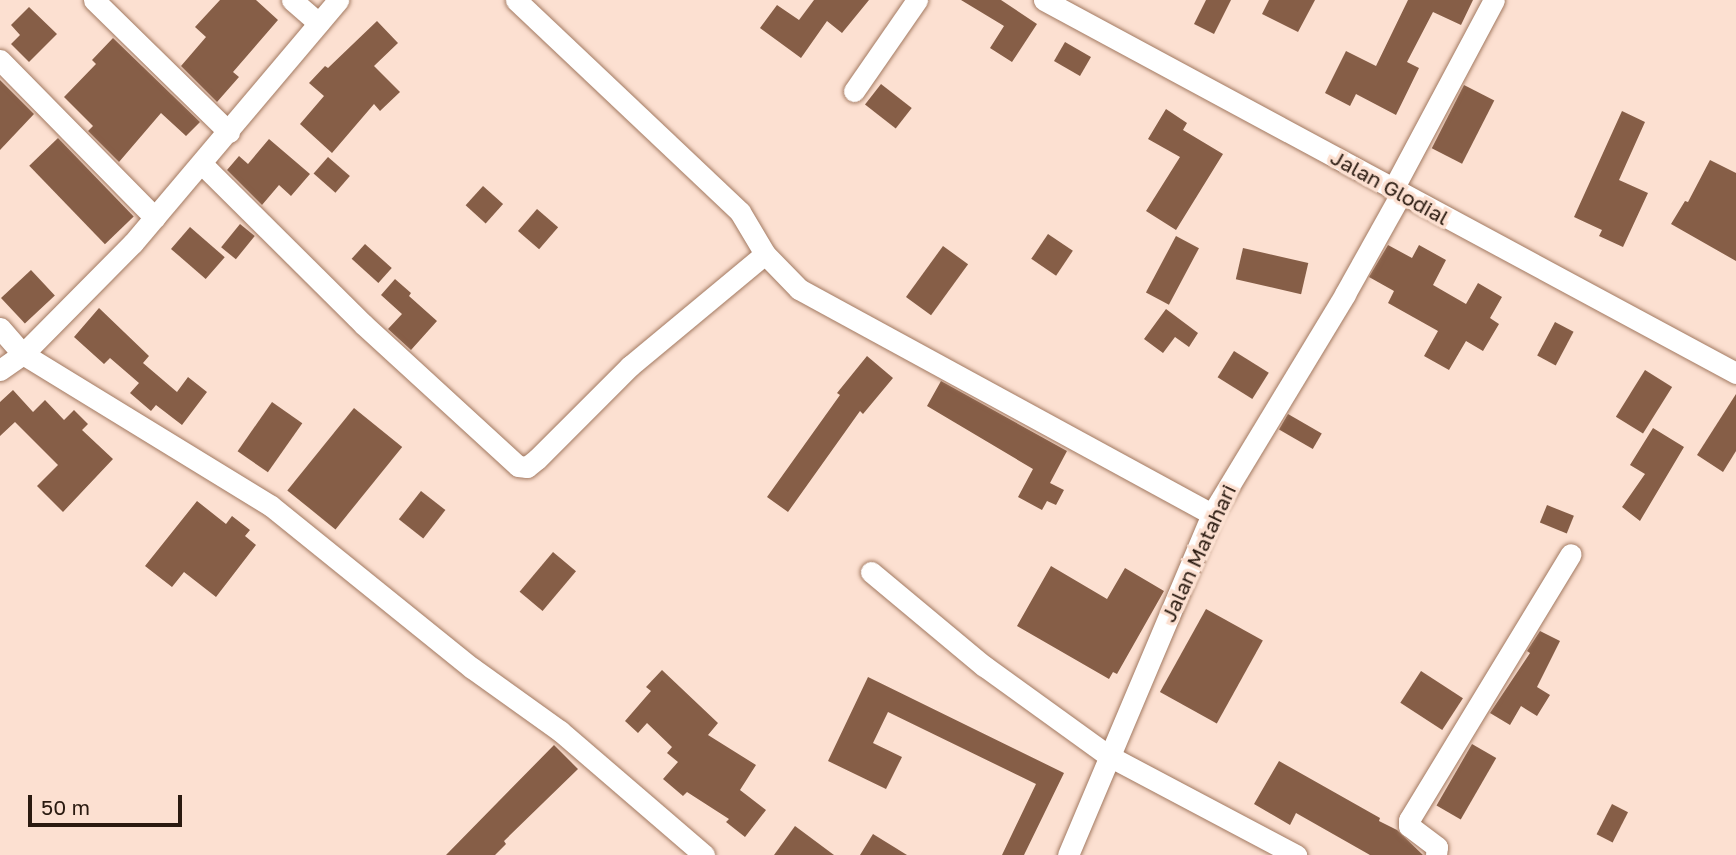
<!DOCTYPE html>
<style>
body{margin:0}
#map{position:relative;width:1736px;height:855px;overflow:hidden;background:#fce0d1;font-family:"Golos Text",sans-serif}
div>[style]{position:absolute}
.building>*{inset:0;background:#865e47;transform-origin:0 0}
.roads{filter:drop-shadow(0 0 2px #a27961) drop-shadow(0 0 2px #a27961)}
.minor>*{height:21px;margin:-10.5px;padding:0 10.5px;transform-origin:10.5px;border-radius:10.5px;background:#fff}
span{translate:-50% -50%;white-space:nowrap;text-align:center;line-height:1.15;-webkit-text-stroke:7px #fce0d1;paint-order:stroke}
.street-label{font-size:21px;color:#2a1a10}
.scale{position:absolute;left:28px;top:795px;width:154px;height:32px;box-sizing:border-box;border:4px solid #2a1a10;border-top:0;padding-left:9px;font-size:21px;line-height:24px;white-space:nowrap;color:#2a1a10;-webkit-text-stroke:5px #fce0d1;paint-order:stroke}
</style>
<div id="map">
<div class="building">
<i style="clip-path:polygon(220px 0,256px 0,278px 20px,233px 72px,239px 77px,217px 102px,181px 66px,206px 37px,195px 27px)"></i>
<i style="clip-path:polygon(814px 0,869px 0,842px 33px,827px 21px,801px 58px,760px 28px,777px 5px,799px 20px)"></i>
<i style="clip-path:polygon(961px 0,1001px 0,1037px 24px,1012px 62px,990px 48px,1004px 26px)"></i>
<i style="clip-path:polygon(1206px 0,1231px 0,1214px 34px,1194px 24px)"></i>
<i style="clip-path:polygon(1269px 0,1315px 0,1298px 32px,1262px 14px)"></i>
<i style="clip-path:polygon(1408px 0,1473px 0,1461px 25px,1433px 12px,1407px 62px,1419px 68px,1396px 115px,1356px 94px,1350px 106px,1325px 93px,1346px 51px,1376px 66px)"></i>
<i style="clip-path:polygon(29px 7px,57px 34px,29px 62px,11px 44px,20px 35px,11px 25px)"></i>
<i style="clip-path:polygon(377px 21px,398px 43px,374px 66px,400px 92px,380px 111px,374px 104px,332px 153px,300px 124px,324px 96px,309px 83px,325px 66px,328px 68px)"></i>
<i style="clip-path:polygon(113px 38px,200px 122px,186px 136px,161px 113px,119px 162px,88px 131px,93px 126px,64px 97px,96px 64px,92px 60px)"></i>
<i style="left:1065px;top:42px;width:30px;height:22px;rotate:30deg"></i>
<i style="clip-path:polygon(0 80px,34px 114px,0 150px)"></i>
<i style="left:881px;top:84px;width:39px;height:26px;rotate:38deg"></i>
<i style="left:1464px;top:85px;width:34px;height:71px;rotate:27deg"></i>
<i style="clip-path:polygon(1166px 109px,1187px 123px,1183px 130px,1223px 154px,1176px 230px,1146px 211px,1180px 157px,1148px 139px)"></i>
<i style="clip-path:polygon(1622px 111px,1645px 122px,1619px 180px,1648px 193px,1623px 247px,1599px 236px,1602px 230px,1574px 217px)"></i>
<i style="left:58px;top:138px;width:109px;height:40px;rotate:46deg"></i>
<i style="clip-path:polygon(269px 139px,310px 174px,291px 196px,279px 185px,262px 205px,227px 170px,239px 156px,248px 164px)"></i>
<i style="left:328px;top:157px;width:29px;height:22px;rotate:41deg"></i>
<i style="clip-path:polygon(1710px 160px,1736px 173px,1736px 261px,1671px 224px,1685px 201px,1688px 202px)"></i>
<i style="left:483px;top:186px;width:27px;height:26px;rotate:42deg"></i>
<i style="left:537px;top:209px;width:28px;height:29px;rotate:41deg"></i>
<i style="left:240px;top:224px;width:19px;height:30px;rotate:39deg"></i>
<i style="left:190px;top:227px;width:46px;height:29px;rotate:41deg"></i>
<i style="left:1048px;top:234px;width:30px;height:30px;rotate:34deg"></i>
<i style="left:1176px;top:236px;width:26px;height:64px;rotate:28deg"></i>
<i style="left:365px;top:244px;width:36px;height:20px;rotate:42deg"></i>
<i style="clip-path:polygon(1388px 245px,1412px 258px,1419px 245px,1446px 260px,1433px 285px,1466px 304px,1478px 283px,1502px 297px,1490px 318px,1499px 324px,1483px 351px,1466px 341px,1449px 370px,1424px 356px,1438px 331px,1388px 303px,1394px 291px,1369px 277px)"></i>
<i style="left:943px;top:246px;width:31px;height:63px;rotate:36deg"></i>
<i style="left:1243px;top:248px;width:67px;height:32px;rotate:13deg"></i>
<i style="left:31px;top:270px;width:35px;height:41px;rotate:47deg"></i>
<i style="clip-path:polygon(395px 279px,411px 293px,409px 296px,437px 321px,411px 350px,388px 329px,402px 314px,381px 295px)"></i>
<i style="clip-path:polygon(99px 308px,149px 356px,143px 363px,177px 392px,188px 377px,207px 392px,182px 425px,156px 405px,151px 411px,130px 393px,139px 383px,110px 358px,104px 364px,74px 337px)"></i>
<i style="clip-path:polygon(1166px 309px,1198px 333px,1189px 347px,1175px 337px,1163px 353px,1144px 339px)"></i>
<i style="left:1555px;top:322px;width:21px;height:38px;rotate:28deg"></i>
<i style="left:1234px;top:351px;width:41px;height:31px;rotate:32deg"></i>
<i style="clip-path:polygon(867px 356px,893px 378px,863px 414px,860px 411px,788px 512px,767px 497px,840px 395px,837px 393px)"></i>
<i style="left:1645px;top:370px;width:32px;height:55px;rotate:32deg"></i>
<i style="clip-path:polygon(941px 381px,1067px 451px,1050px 483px,1064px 490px,1056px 505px,1047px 501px,1042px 510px,1018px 497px,1033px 469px,927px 406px)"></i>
<i style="clip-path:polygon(13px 390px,33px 412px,45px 400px,64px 420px,74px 410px,88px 424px,82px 430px,113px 459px,63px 512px,37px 486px,58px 465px,15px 422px,0 436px,0 402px)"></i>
<i style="clip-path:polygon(1736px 394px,1736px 451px,1723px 472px,1697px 455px)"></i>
<i style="left:272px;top:402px;width:37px;height:60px;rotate:35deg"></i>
<i style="left:354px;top:408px;width:62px;height:106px;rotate:39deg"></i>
<i style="left:1288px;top:414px;width:39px;height:18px;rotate:30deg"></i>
<i style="clip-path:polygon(1653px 428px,1684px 447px,1640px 521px,1622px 507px,1645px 474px,1630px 465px)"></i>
<i style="left:421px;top:491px;width:31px;height:36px;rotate:38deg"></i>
<i style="clip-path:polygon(197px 501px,226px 524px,232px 516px,250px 530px,245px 536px,256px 545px,216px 597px,184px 572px,172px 587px,145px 566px)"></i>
<i style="left:1547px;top:505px;width:29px;height:19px;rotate:22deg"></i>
<i style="left:553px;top:552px;width:30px;height:52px;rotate:40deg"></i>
<i style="clip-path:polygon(1051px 566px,1107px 599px,1125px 568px,1164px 591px,1117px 674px,1113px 672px,1109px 679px,1017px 626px)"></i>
<i style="left:1206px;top:609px;width:65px;height:95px;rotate:29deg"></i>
<i style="clip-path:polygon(1540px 631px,1560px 641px,1537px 687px,1550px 695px,1537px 716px,1521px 706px,1510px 725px,1490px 713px,1530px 653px,1527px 651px)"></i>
<i style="clip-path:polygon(662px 670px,718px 723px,708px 735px,756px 765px,740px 790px,766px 810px,745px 837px,726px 822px,729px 819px,687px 792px,683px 796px,663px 779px,678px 762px,667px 753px,672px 747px,647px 723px,638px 733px,625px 721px,651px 691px,646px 687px)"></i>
<i style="left:1421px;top:671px;width:50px;height:38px;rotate:33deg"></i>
<i style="clip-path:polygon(868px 677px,1064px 773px,1024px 855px,1002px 855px,1036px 784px,888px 712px,873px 743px,902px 757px,886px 789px,828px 761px)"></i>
<i style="left:1472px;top:744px;width:28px;height:71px;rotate:30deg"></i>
<i style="clip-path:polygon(554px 745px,578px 769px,504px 841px,506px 844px,495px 855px,446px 855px)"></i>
<i style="clip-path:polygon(1279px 761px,1380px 818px,1379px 821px,1397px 830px,1423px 855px,1370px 855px,1296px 813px,1290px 825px,1254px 804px)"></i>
<i style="left:1612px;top:804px;width:18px;height:34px;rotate:27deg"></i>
<i style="clip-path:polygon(795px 826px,834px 855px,774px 855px)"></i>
<i style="clip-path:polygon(873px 834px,907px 855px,860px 855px)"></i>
</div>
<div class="roads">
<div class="minor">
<i style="left:94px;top:0;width:189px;rotate:44.4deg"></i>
<i style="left:292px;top:0;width:35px;rotate:41deg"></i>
<i style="left:516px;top:0;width:308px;rotate:43.4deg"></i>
<i style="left:740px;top:212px;width:49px;rotate:59.2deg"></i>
<i style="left:765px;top:254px;width:49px;rotate:45.8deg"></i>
<i style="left:799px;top:289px;width:470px;rotate:28.6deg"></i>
<i style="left:1044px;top:0;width:786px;rotate:28.33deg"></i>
<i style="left:0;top:60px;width:221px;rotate:45.5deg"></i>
<i style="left:854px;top:91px;width:111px;rotate:-55.3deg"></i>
<i style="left:202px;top:164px;width:227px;rotate:44.8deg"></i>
<i style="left:363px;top:324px;width:210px;rotate:42.5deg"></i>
<i style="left:518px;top:466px;width:9px;rotate:6deg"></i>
<i style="left:527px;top:467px;width:13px;rotate:-39deg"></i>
<i style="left:537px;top:459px;width:132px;rotate:-45deg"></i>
<i style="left:630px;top:366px;width:175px;rotate:-39.7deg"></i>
<i style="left:1393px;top:189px;width:214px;rotate:-61.9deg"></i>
<i style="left:0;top:328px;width:35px;rotate:49deg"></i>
<i style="left:23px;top:354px;width:291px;rotate:31.5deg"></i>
<i style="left:271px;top:506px;width:258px;rotate:38.9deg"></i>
<i style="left:472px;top:668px;width:108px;rotate:35.6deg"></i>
<i style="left:560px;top:731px;width:190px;rotate:40.7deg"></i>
<i style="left:0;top:370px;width:28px;rotate:-35deg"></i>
<i style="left:23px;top:354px;width:156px;rotate:-45.3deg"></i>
<i style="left:133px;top:243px;width:318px;rotate:-49.8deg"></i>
<i style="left:871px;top:572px;width:147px;rotate:39.8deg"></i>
<i style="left:984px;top:666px;width:154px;rotate:35.8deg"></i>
<i style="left:1109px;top:756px;width:212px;rotate:27.9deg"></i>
<i style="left:1068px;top:855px;width:370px;rotate:-67.1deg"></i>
<i style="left:1212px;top:514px;width:257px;rotate:-58.8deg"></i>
<i style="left:1345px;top:294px;width:115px;rotate:-60.8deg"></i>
<i style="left:1436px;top:855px;width:8px;rotate:-83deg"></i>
<i style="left:1437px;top:847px;width:35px;rotate:-143deg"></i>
<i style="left:1409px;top:826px;width:6px;rotate:-90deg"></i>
<i style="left:1409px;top:820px;width:311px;rotate:-58.7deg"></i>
</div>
</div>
<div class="street-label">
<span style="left:1390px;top:187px;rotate:29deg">Jalan Glodial</span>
<span style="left:1198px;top:553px;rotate:-65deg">Jalan Matahari</span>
</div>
<div class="scale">50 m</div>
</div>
